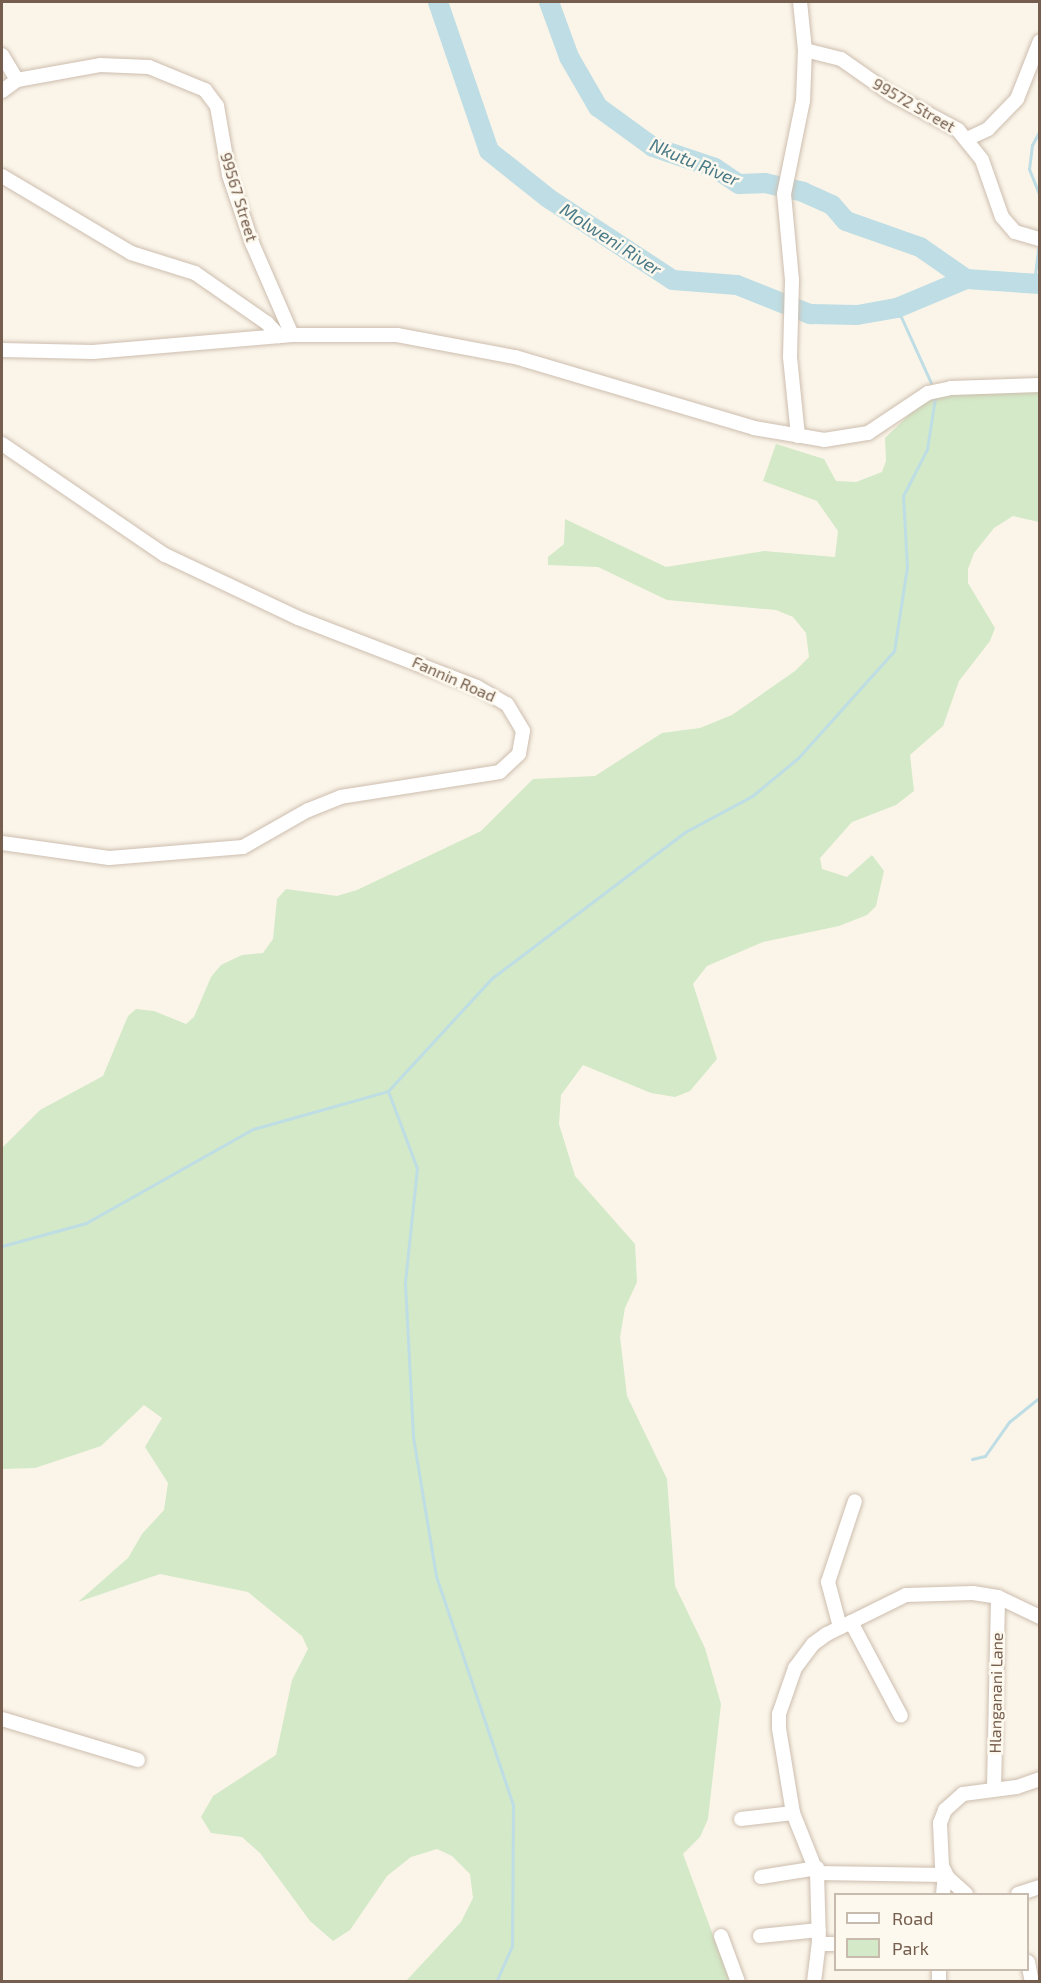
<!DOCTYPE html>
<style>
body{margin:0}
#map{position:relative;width:1041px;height:1983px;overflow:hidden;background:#fbf5e9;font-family:"Exo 2",sans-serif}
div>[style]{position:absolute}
.green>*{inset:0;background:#d3e9c7}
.stream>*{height:3px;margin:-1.5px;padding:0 1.5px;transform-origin:1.5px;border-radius:1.5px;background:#bedde4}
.river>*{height:20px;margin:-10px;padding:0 10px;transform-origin:10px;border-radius:10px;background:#bedde4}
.roads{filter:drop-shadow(0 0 2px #cdbeaf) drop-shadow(0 0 2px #cdbeaf)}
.minor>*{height:14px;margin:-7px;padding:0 7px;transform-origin:7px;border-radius:7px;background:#fff}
span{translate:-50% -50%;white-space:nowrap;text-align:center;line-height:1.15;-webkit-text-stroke:5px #fef9ef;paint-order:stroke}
.street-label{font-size:16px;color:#755e4d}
.water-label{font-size:18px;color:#487986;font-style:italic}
.frame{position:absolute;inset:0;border:3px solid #755e4d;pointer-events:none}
.legend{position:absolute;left:834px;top:1893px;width:195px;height:78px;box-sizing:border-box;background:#fef9ef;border:2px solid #c7bbae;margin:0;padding:8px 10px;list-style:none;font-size:18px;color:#755e4d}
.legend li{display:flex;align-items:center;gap:12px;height:30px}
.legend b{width:30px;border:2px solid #c7bbae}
</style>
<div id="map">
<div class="green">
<i style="clip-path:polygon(1039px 392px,1039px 522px,1013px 516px,994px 528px,974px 553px,968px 569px,968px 583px,995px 628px,990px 641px,959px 681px,943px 726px,910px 755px,914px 791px,896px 805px,852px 822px,820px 858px,822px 869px,847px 877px,872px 855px,884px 871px,876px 906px,867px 915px,839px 926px,763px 942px,707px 966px,693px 984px,717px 1059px,690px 1091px,675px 1097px,651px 1093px,583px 1065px,561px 1095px,559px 1124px,575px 1176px,635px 1244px,637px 1282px,625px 1308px,620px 1337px,627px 1396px,667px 1479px,675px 1586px,705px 1648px,721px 1704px,708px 1819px,700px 1837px,683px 1854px,730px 1981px,406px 1981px,461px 1922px,473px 1898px,470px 1874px,452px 1856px,437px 1849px,411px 1857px,387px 1876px,350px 1930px,333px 1941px,310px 1921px,260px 1853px,242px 1837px,211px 1833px,201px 1817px,213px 1796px,276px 1755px,292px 1680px,308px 1649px,302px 1636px,248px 1592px,160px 1574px,78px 1602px,128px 1558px,142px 1534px,164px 1510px,168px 1483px,145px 1447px,162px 1418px,144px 1405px,101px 1446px,35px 1468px,2px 1469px,2px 1148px,40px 1110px,103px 1076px,128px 1016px,136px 1009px,154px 1011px,186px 1024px,194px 1017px,211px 977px,221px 965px,242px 955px,263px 953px,273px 939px,277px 899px,286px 889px,337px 896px,357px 890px,481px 831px,533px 779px,595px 776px,662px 733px,700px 728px,732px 715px,795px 671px,809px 657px,806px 633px,793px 617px,776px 610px,667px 600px,598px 567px,548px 565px,548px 557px,564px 544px,565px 519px,666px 567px,764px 551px,835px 557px,838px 531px,817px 501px,763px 481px,776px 444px,824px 459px,836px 481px,856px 482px,882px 472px,886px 461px,885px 438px,915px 409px,940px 395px)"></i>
</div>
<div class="stream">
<i style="left:1040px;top:130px;width:17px;rotate:118deg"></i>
<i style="left:1032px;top:145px;width:24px;rotate:97deg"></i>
<i style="left:1029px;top:169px;width:29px;rotate:68deg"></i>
<i style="left:1034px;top:283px;width:39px;rotate:-83deg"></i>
<i style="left:897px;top:308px;width:82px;rotate:65.6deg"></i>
<i style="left:388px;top:1091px;width:82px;rotate:69.4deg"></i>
<i style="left:417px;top:1168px;width:116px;rotate:96deg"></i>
<i style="left:405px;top:1283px;width:154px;rotate:87deg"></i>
<i style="left:413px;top:1437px;width:141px;rotate:80.6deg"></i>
<i style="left:436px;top:1576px;width:242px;rotate:71.4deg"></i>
<i style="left:513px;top:1805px;width:141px;rotate:90.4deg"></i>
<i style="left:512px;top:1946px;width:39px;rotate:114deg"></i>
<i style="left:2px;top:1246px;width:87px;rotate:-15.3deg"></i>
<i style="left:86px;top:1223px;width:192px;rotate:-29.4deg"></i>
<i style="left:253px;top:1129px;width:140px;rotate:-15.7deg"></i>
<i style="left:388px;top:1091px;width:154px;rotate:-47.4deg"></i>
<i style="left:492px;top:978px;width:242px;rotate:-37.1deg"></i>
<i style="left:685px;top:832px;width:76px;rotate:-28.2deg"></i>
<i style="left:752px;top:796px;width:60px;rotate:-39.6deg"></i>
<i style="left:798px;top:758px;width:144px;rotate:-48.1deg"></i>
<i style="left:894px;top:651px;width:85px;rotate:-81.2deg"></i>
<i style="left:907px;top:567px;width:71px;rotate:-93.2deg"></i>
<i style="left:903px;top:496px;width:53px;rotate:-62.9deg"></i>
<i style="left:927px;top:449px;width:52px;rotate:-81.1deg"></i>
<i style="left:972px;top:1459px;width:13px;rotate:-13deg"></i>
<i style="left:985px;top:1456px;width:42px;rotate:-54.8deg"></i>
<i style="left:1009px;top:1422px;width:40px;rotate:-39deg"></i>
</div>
<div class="river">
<i style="left:438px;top:2px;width:157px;rotate:71.1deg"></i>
<i style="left:489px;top:151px;width:75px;rotate:38.5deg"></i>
<i style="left:548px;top:198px;width:149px;rotate:33.3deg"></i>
<i style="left:673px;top:280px;width:64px;rotate:4.5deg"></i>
<i style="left:737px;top:285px;width:79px;rotate:21.7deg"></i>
<i style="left:810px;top:314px;width:47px;rotate:1.2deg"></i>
<i style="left:857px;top:315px;width:41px;rotate:-9.9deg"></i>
<i style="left:897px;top:308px;width:75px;rotate:-22.8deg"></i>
<i style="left:966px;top:279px;width:74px;rotate:3.9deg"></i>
<i style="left:549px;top:2px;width:59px;rotate:70deg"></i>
<i style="left:569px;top:57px;width:58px;rotate:59.9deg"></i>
<i style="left:598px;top:107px;width:68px;rotate:36deg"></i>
<i style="left:653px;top:147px;width:65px;rotate:18.7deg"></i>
<i style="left:715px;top:168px;width:29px;rotate:34deg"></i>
<i style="left:739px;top:184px;width:26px;rotate:-2deg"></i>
<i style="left:765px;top:183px;width:39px;rotate:13deg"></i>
<i style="left:803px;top:192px;width:32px;rotate:24deg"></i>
<i style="left:832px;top:205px;width:21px;rotate:49deg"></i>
<i style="left:846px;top:221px;width:78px;rotate:19.4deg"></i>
<i style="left:920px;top:247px;width:56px;rotate:34.8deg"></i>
</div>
<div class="roads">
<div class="minor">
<i style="left:805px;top:50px;width:37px;rotate:14deg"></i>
<i style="left:841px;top:59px;width:61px;rotate:35deg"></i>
<i style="left:891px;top:94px;width:76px;rotate:28.2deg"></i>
<i style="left:958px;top:130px;width:38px;rotate:51deg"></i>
<i style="left:982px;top:160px;width:60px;rotate:70.7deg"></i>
<i style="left:1002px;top:217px;width:20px;rotate:49deg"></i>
<i style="left:1015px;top:232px;width:26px;rotate:16deg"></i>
<i style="left:2px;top:55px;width:29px;rotate:59deg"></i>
<i style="left:2px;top:91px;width:19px;rotate:-36deg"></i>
<i style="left:17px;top:80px;width:84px;rotate:-10.2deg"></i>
<i style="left:100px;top:65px;width:49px;rotate:2.3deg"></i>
<i style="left:149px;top:67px;width:61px;rotate:22.3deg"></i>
<i style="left:205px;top:90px;width:20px;rotate:53deg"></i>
<i style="left:217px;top:106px;width:70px;rotate:80.1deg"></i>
<i style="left:229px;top:175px;width:72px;rotate:71.3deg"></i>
<i style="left:252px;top:243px;width:100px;rotate:66.5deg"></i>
<i style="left:967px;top:139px;width:23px;rotate:-25deg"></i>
<i style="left:988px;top:129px;width:42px;rotate:-46deg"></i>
<i style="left:1017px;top:99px;width:62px;rotate:-68.4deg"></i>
<i style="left:2px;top:176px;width:150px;rotate:30.8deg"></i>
<i style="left:131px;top:253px;width:67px;rotate:17.4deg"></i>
<i style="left:195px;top:273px;width:88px;rotate:34.8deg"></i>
<i style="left:267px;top:323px;width:18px;rotate:47deg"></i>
<i style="left:2px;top:350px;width:91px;rotate:1.3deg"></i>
<i style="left:93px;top:352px;width:200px;rotate:-4.9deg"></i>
<i style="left:292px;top:335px;width:105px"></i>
<i style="left:397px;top:335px;width:120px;rotate:10.6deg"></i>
<i style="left:515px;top:357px;width:249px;rotate:16.5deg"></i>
<i style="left:754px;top:428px;width:71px;rotate:9.7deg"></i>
<i style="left:824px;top:440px;width:45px;rotate:-9deg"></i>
<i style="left:868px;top:433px;width:72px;rotate:-33.7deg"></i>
<i style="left:928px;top:393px;width:24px;rotate:-12deg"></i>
<i style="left:951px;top:388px;width:89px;rotate:-1.9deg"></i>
<i style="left:798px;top:436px;width:79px;rotate:-95.8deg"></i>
<i style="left:790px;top:357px;width:77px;rotate:-88.5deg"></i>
<i style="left:792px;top:280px;width:86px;rotate:-95.3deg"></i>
<i style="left:784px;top:194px;width:95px;rotate:-78.5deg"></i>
<i style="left:803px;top:101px;width:51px;rotate:-87.8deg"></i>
<i style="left:805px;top:50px;width:48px;rotate:-95.9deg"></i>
<i style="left:2px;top:444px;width:197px;rotate:34.3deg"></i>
<i style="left:165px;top:555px;width:147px;rotate:25.3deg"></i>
<i style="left:298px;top:618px;width:192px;rotate:21.1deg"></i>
<i style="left:477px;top:687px;width:34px;rotate:30deg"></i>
<i style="left:507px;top:704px;width:31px;rotate:59deg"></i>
<i style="left:523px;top:731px;width:23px;rotate:100deg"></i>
<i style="left:519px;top:754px;width:26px;rotate:137deg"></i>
<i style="left:500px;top:772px;width:161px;rotate:171.1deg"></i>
<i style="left:341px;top:797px;width:35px;rotate:158deg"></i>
<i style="left:308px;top:810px;width:75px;rotate:150.4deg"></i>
<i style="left:243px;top:847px;width:134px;rotate:175.3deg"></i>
<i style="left:109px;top:858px;width:108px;rotate:-172deg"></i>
<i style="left:851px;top:1622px;width:106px;rotate:62deg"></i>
<i style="left:840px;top:1627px;width:47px;rotate:-104.9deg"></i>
<i style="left:828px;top:1582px;width:85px;rotate:-71.6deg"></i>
<i style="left:2px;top:1719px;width:142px;rotate:16.8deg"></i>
<i style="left:994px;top:1789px;width:192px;rotate:-88.8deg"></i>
<i style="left:741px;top:1819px;width:52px;rotate:-6.6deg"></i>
<i style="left:817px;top:1873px;width:128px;rotate:0.9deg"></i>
<i style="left:945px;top:1875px;width:19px;rotate:96deg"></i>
<i style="left:761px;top:1877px;width:57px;rotate:-9.1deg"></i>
<i style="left:966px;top:1894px;width:24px;rotate:-138deg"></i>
<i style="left:948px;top:1878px;width:13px;rotate:-117deg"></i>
<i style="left:942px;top:1866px;width:43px;rotate:-92.7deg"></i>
<i style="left:940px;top:1823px;width:14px;rotate:-69deg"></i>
<i style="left:945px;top:1810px;width:24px;rotate:-42deg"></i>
<i style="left:963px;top:1794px;width:54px;rotate:-7.4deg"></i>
<i style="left:1017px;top:1787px;width:24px;rotate:-19deg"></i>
<i style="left:1018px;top:1894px;width:23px;rotate:-18deg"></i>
<i style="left:721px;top:1936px;width:49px;rotate:69.7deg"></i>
<i style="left:760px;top:1936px;width:59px;rotate:-5.8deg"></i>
<i style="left:819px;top:1944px;width:17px"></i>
<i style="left:1028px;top:1962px;width:20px;rotate:79deg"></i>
<i style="left:814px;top:1982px;width:38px;rotate:-83deg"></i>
<i style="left:819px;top:1944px;width:71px;rotate:-91.6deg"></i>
<i style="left:817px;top:1873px;width:65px;rotate:-111.8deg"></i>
<i style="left:793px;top:1813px;width:86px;rotate:-99.4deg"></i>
<i style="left:779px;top:1728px;width:14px;rotate:-90deg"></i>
<i style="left:779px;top:1714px;width:49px;rotate:-70.8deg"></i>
<i style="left:795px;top:1668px;width:30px;rotate:-53deg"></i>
<i style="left:813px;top:1644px;width:17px;rotate:-36deg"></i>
<i style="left:827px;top:1634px;width:88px;rotate:-26.3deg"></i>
<i style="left:906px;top:1595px;width:67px;rotate:-1.7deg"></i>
<i style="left:973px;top:1593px;width:25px;rotate:9deg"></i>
<i style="left:998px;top:1597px;width:47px;rotate:25.5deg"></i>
<i style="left:939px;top:1982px;width:12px;rotate:-90deg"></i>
</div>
</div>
<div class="street-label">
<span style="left:914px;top:105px;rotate:30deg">99572 Street</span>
<span style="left:239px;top:197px;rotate:73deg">99567 Street</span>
<span style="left:454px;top:679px;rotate:24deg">Fannin Road</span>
<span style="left:996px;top:1693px;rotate:-89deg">Hlanganani Lane</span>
</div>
<div class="water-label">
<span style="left:695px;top:162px;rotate:23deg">Nkutu River</span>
<span style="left:611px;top:239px;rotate:33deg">Molweni River</span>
</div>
<div class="frame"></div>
<ul class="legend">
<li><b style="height:8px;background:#fff"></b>Road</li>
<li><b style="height:16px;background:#d3e9c7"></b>Park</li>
</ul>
</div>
